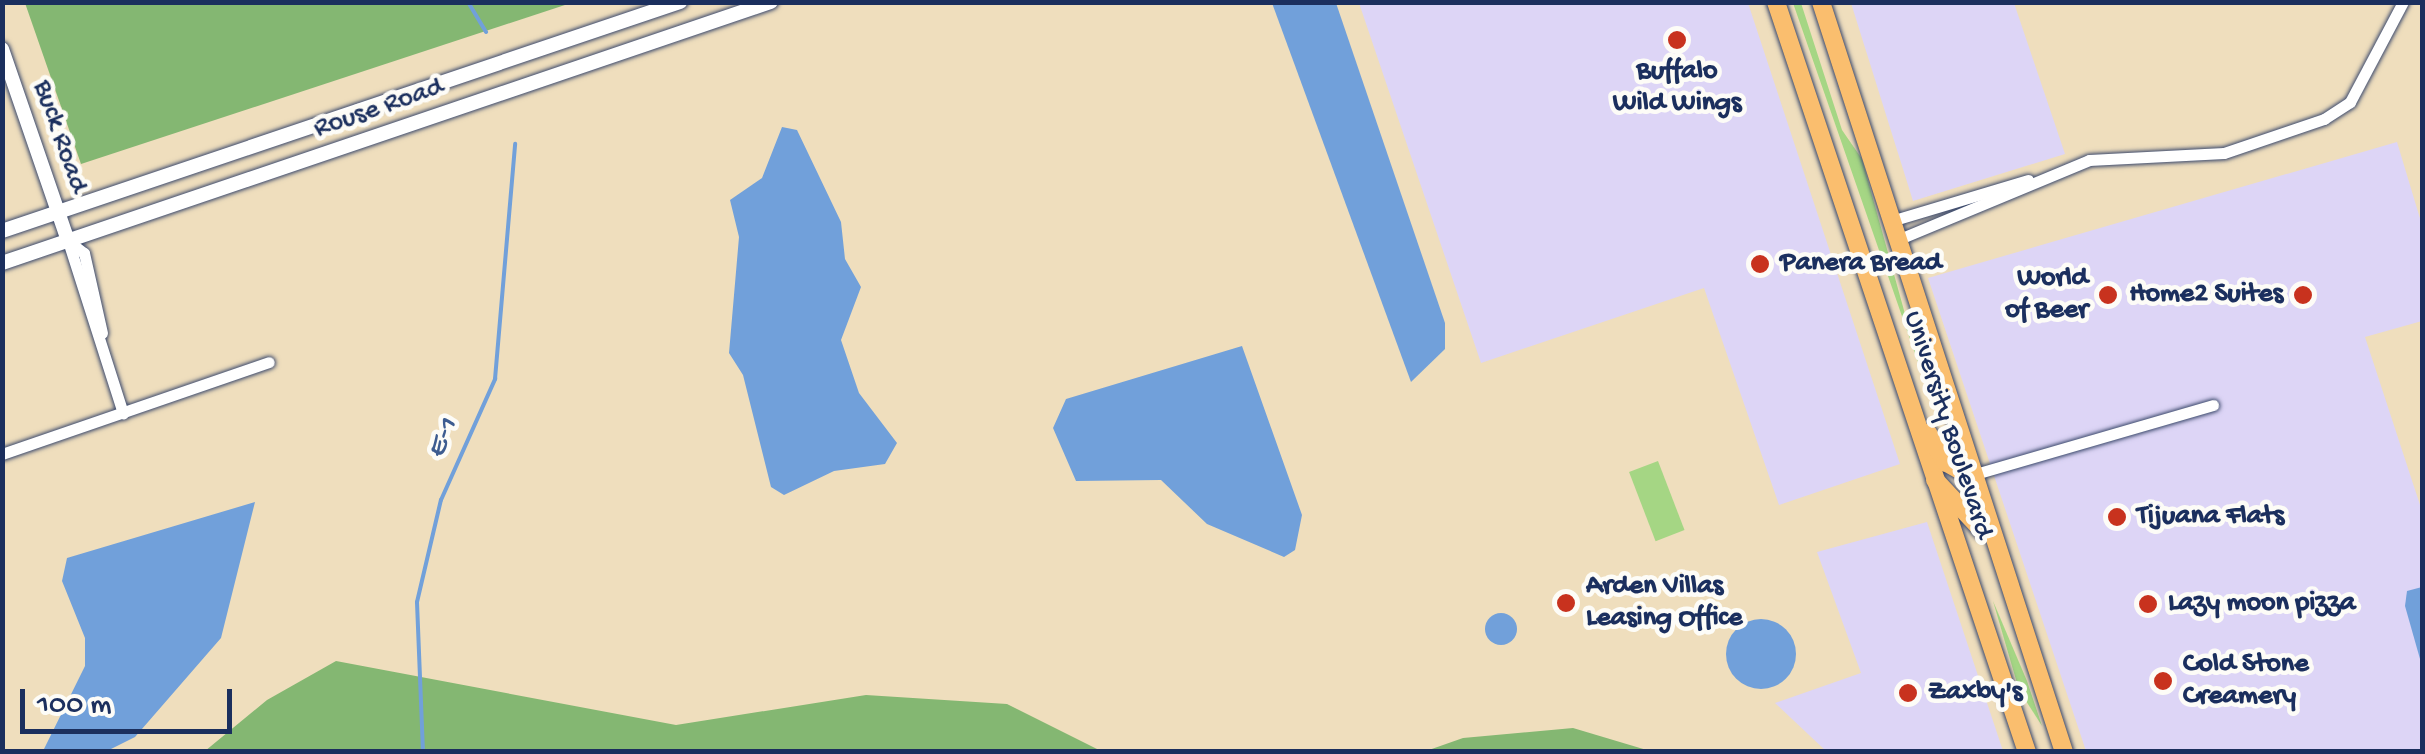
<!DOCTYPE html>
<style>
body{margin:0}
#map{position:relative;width:2425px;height:754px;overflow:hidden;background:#efdebd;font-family:"Gochi Hand",sans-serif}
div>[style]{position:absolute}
.built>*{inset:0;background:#ddd5f6}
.green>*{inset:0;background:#a5d684;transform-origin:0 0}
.forest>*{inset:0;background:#84b772}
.water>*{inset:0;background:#71a0da}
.round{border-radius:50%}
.stream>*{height:4px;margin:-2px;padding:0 2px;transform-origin:2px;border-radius:2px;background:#71a0da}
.roads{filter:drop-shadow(0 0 2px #3b496c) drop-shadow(0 0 2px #3b496c)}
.minor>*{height:11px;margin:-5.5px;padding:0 5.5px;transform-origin:5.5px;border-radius:5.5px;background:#fff}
.tertiary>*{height:14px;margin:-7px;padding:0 7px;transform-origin:7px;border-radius:7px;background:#fff}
.primary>*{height:18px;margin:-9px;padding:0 9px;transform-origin:9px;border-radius:9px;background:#fabe6e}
.dots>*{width:28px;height:28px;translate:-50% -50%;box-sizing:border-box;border:5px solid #fdfcf7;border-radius:50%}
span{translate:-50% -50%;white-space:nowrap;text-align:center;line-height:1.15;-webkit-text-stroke:9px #fdfcf7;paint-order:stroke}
.poi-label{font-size:28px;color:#1b2f5e;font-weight:700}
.left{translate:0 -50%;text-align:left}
.right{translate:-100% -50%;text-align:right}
.street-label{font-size:28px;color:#1b2f5e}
.water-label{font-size:30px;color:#3d5c90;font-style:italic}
.frame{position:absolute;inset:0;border:5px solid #1b2f5e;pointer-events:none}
.scale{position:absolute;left:20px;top:689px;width:212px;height:45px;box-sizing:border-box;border:5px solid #1b2f5e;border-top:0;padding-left:12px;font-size:30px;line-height:35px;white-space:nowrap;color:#1b2f5e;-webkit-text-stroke:8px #fdfcf7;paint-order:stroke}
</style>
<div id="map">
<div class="built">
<i style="clip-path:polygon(1359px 3px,1748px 3px,1900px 464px,1779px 505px,1704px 288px,1481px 363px)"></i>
<i style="clip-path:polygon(1851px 3px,2014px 3px,2065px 154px,1913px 201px)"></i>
<i style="clip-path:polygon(2397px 142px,2422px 225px,2422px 321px,2365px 337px,2422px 511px,2422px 751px,2086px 751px,1928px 278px)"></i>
<i style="clip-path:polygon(1927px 522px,2003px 751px,1826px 751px,1775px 703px,1861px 673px,1817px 552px)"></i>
</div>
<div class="green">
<i style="clip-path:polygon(1793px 3px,1801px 3px,1842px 130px,1862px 159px,1920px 368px)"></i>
<i style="left:1658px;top:461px;width:74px;height:31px;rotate:69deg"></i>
<i style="clip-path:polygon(1993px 601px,2027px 681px,2042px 726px,2019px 690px)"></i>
</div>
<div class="forest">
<i style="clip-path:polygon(25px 3px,25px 2px,571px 3px,81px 164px)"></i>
<i style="clip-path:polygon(336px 661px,676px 725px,866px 695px,1007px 704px,1101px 751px,205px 751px,267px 700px)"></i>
<i style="clip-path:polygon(1573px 728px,1650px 751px,1426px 751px,1463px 738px)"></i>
</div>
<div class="water">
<i style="clip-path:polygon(1272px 3px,1336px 3px,1445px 323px,1445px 349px,1411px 382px)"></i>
<i style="clip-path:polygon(782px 127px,797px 130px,841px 222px,845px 259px,861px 287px,841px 340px,859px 393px,897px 443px,885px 464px,834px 471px,784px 495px,771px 487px,743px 375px,729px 353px,739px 237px,730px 200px,762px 178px)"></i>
<i style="clip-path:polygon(1242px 346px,1302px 515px,1295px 550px,1284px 557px,1207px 524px,1161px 480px,1076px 481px,1053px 428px,1066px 399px)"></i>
<i style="clip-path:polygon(255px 502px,221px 638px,135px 737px,107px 751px,43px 751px,85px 666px,85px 638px,62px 581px,67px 558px)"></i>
<i style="clip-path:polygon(2422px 587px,2422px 666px,2405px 606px,2407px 591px)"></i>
<i class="round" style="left:1485px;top:613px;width:32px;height:32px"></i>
<i class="round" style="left:1726px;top:619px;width:70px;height:70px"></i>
</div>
<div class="stream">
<i style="left:468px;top:2px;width:35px;rotate:59deg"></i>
<i style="left:423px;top:752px;width:150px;rotate:-92.3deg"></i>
<i style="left:417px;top:602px;width:105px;rotate:-76.8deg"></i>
<i style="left:441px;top:500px;width:133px;rotate:-65.9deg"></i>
<i style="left:495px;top:379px;width:236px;rotate:-85.1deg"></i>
</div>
<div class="roads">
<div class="minor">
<i style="left:1891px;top:221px;width:143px;rotate:-16.7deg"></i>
<i style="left:1897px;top:240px;width:208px;rotate:-22.6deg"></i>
<i style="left:2089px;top:160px;width:135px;rotate:-3deg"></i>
<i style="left:2224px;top:153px;width:106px;rotate:-18.8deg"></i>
<i style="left:2324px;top:119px;width:31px;rotate:-33deg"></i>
<i style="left:2350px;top:102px;width:113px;rotate:-62.1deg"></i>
<i style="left:68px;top:241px;width:181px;rotate:72.3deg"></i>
<i style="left:68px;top:241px;width:20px;rotate:37deg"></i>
<i style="left:84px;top:253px;width:82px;rotate:77.3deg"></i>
<i style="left:2px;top:454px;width:282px;rotate:-19deg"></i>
<i style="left:1972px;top:475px;width:251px;rotate:-16.2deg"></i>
</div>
<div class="tertiary">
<i style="left:2px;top:49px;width:203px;rotate:71deg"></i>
<i style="left:2px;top:231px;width:716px;rotate:-18.66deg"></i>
<i style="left:2px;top:263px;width:812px;rotate:-18.75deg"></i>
</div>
<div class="primary">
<i style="left:1776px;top:2px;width:791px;rotate:71.5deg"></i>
<i style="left:1821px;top:2px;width:788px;rotate:72.05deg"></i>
<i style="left:1928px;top:433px;width:34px;rotate:60deg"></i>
<i style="left:1945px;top:462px;width:29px;rotate:29deg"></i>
<i style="left:1935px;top:480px;width:69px;rotate:46.8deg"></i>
</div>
</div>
<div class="dots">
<i style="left:1677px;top:40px;background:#c8321e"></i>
<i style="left:1760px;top:264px;background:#c8321e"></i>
<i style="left:2108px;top:295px;background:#c8321e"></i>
<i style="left:2303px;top:295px;background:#c8321e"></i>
<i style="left:2117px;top:517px;background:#c8321e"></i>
<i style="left:1566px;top:603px;background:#c8321e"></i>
<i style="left:2148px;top:604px;background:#c8321e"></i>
<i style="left:2163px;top:681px;background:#c8321e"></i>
<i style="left:1908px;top:693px;background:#c8321e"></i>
</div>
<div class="poi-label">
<span style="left:1677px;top:88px">Buffalo<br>Wild Wings</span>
<span class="left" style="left:1780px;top:264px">Panera Bread</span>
<span class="right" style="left:2088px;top:295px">World<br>of Beer</span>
<span class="right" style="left:2283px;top:295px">Home2 Suites</span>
<span class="left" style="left:2137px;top:517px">Tijuana Flats</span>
<span class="left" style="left:1586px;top:603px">Arden Villas<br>Leasing Office</span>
<span class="left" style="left:2168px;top:604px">Lazy moon pizza</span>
<span class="left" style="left:2183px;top:681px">Cold Stone<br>Creamery</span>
<span class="left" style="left:1928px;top:693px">Zaxby's</span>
</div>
<div class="street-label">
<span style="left:379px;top:109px;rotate:-19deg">Rouse Road</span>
<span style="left:59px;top:137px;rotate:71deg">Buck Road</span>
<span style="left:1947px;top:425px;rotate:72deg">University Boulevard</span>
</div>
<div class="water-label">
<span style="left:444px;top:439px;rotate:-66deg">E-1</span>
</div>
<div class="frame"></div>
<div class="scale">100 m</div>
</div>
